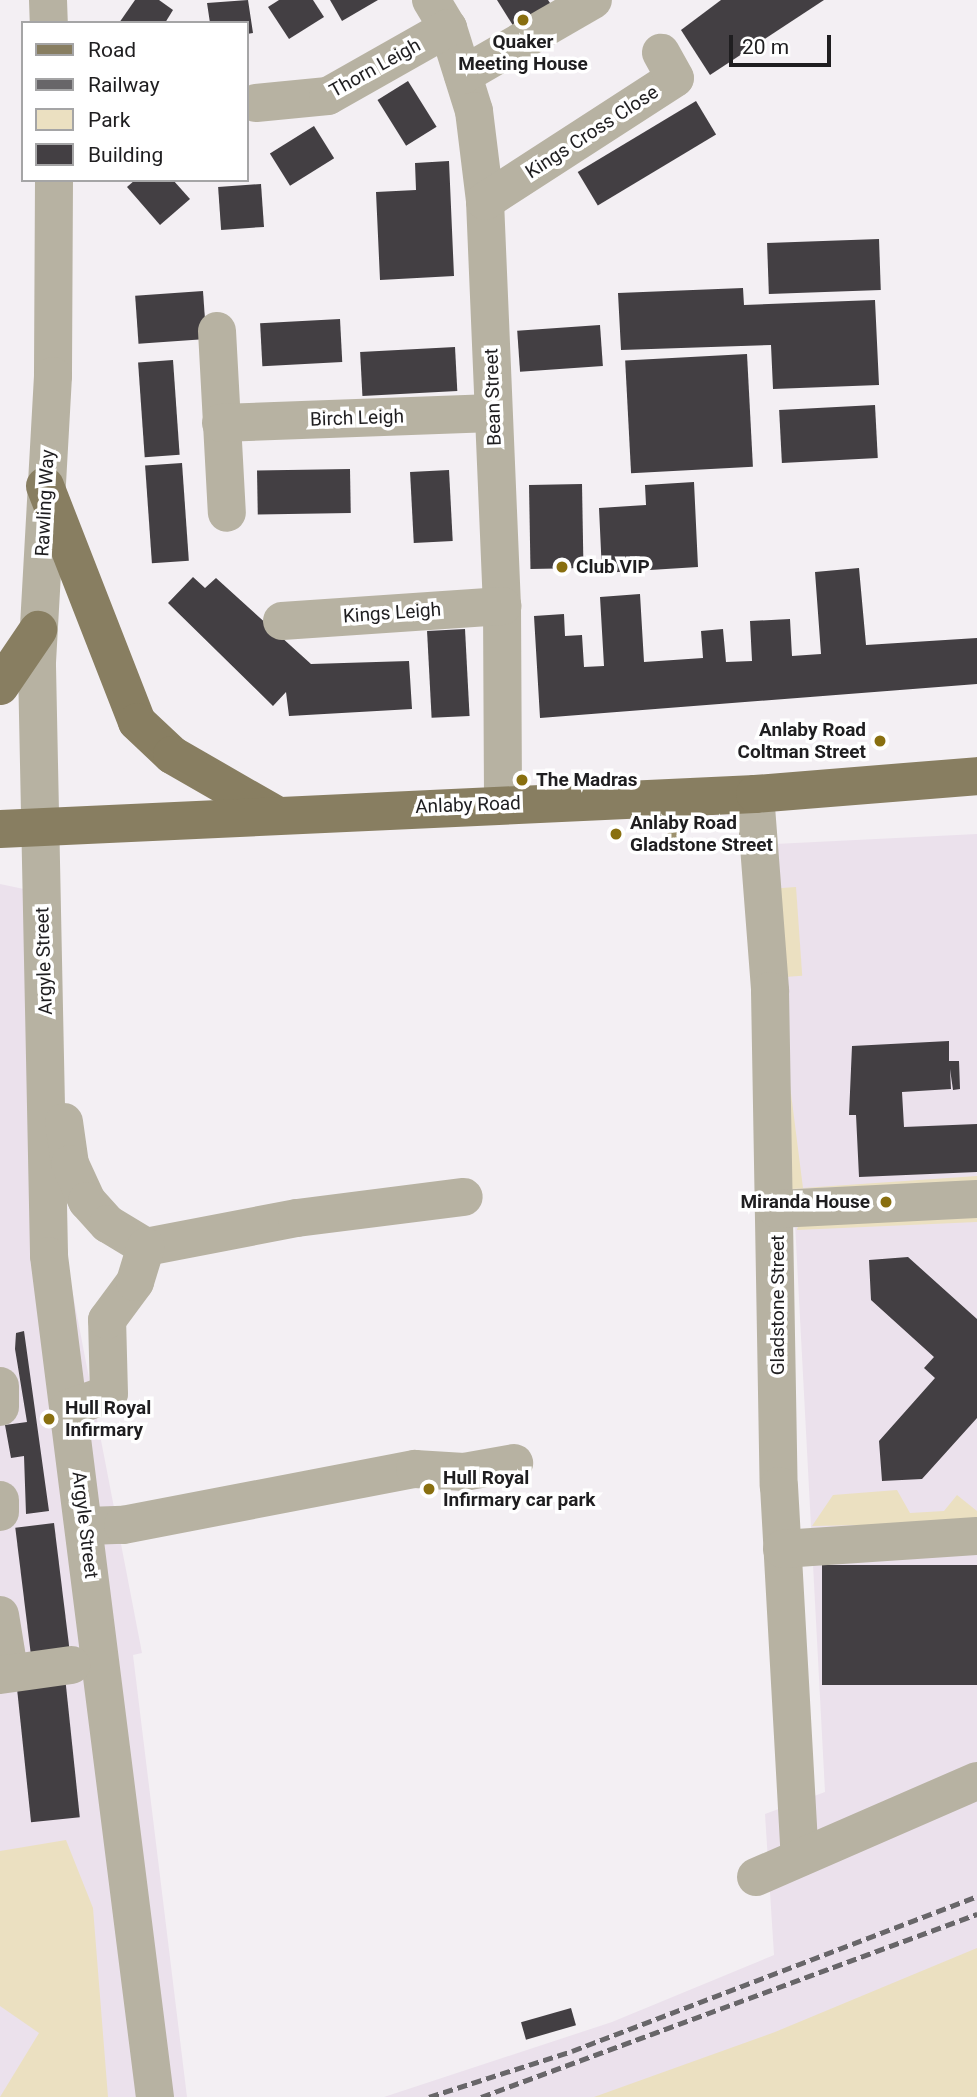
<!DOCTYPE html>
<style>
body{margin:0}
#map{position:relative;width:977px;height:2097px;overflow:hidden;background:#f3eff3;font-family:Roboto,sans-serif}
div>[style]{position:absolute}
.built>*{inset:0;background:#ebe1ec}
.green>*{inset:0;background:#ebe0c1;transform-origin:0 0}
.building>*{inset:0;background:#433f43;transform-origin:0 0}
.minor>*{height:38px;margin:-19px;padding:0 19px;transform-origin:19px;border-radius:19px;background:#b7b2a2}
.major>*{height:38px;margin:-19px;padding:0 19px;transform-origin:19px;border-radius:19px;background:#887e61}
.rail>*{height:5px;margin-top:-2.5px;transform-origin:0;background:repeating-linear-gradient(90deg,#686669 0 10px,transparent 0 15px)}
.trees>*{width:20px;height:20px;margin:-10px;border-radius:50%;background:#9e926e}
.dots>*{width:19px;height:19px;translate:-50% -50%;box-sizing:border-box;border:4px solid #fff;border-radius:50%}
span{translate:-50% -50%;white-space:nowrap;text-align:center;line-height:1.15;-webkit-text-stroke:7px #fff;paint-order:stroke}
.poi-label{font-size:19px;color:#1f1e20;font-weight:700}
.left{translate:0 -50%;text-align:left}
.right{translate:-100% -50%;text-align:right}
.street-label{font-size:19px;color:#1f1e20}
.legend{position:absolute;left:21px;top:21px;width:228px;height:161px;box-sizing:border-box;background:#fff;border:2px solid #a5a5a6;margin:0;padding:9px 12px;list-style:none;font-size:21px;color:#1f1e20}
.legend li{display:flex;align-items:center;gap:14px;height:35px}
.legend b{width:35px;border:2px solid #a5a5a6}
.scale{position:absolute;left:729px;top:35px;width:102px;height:32px;box-sizing:border-box;border:4px solid #1f1e20;border-top:0;padding-left:9px;font-size:21px;line-height:24px;white-space:nowrap;color:#1f1e20;-webkit-text-stroke:5px #fff;paint-order:stroke}
</style>
<div id="map">
<div class="built">
<i style="clip-path:polygon(977px 834px,977px 2097px,384px 2097px,612px 2022px,774px 1955px,765px 1814px,825px 1792px,775px 844px)"></i>
<i style="clip-path:polygon(0 884px,38px 892px,64px 1248px,142px 1653px,133px 1655px,187px 2097px,0 2097px)"></i>
</div>
<div class="green">
<i style="left:796px;top:887px;width:89px;height:21px;rotate:86deg"></i>
<i style="clip-path:polygon(788px 1070px,803px 1188px,977px 1176px,977px 1182px,792px 1189px)"></i>
<i style="clip-path:polygon(977px 1213px,977px 1222px,797px 1230px,798px 1226px)"></i>
<i style="clip-path:polygon(897px 1490px,910px 1513px,944px 1511px,957px 1495px,977px 1511px,977px 1523px,812px 1526px,833px 1495px)"></i>
<i style="clip-path:polygon(66px 1840px,93px 1908px,108px 2097px,0 2097px,39px 2033px,0 2006px,0 1851px)"></i>
<i style="clip-path:polygon(977px 1948px,977px 2097px,594px 2097px,775px 2032px)"></i>
</div>
<div class="building">
<i style="clip-path:polygon(135px 0,159px 0,173px 10px,165px 23px,119px 23px)"></i>
<i style="clip-path:polygon(248px 0,253px 33px,247px 34px,247px 23px,210px 23px,207px 3px)"></i>
<i style="clip-path:polygon(279px 0,313px 0,324px 17px,289px 39px,268px 7px)"></i>
<i style="clip-path:polygon(330px 0,378px 0,342px 21px)"></i>
<i style="clip-path:polygon(497px 0,548px 0,554px 9px,517px 32px)"></i>
<i style="clip-path:polygon(721px 0,824px 0,710px 75px,681px 30px)"></i>
<i style="left:408px;top:81px;width:54px;height:36px;rotate:58deg"></i>
<i style="left:696px;top:101px;width:39px;height:138px;rotate:59deg"></i>
<i style="left:314px;top:126px;width:38px;height:52px;rotate:58deg"></i>
<i style="clip-path:polygon(449px 161px,454px 276px,380px 280px,376px 192px,416px 190px,415px 163px)"></i>
<i style="clip-path:polygon(135px 180px,173px 180px,190px 199px,160px 225px,127px 187px)"></i>
<i style="left:261px;top:184px;width:43px;height:43px;rotate:86deg"></i>
<i style="left:879px;top:239px;width:51px;height:112px;rotate:88deg"></i>
<i style="clip-path:polygon(743px 288px,744px 305px,875px 300px,879px 385px,773px 389px,771px 345px,621px 350px,618px 293px)"></i>
<i style="left:203px;top:291px;width:48px;height:68px;rotate:86deg"></i>
<i style="left:340px;top:319px;width:43px;height:80px;rotate:87deg"></i>
<i style="left:600px;top:325px;width:41px;height:83px;rotate:86deg"></i>
<i style="left:455px;top:347px;width:44px;height:95px;rotate:87deg"></i>
<i style="left:747px;top:354px;width:113px;height:122px;rotate:87deg"></i>
<i style="left:173px;top:360px;width:95px;height:35px;rotate:86deg"></i>
<i style="left:875px;top:405px;width:53px;height:96px;rotate:87deg"></i>
<i style="left:182px;top:463px;width:98px;height:37px;rotate:86deg"></i>
<i style="left:350px;top:469px;width:44px;height:93px;rotate:89deg"></i>
<i style="left:449px;top:470px;width:71px;height:39px;rotate:87deg"></i>
<i style="clip-path:polygon(694px 482px,698px 567px,602px 573px,599px 508px,646px 505px,645px 485px)"></i>
<i style="left:582px;top:484px;width:84px;height:53px;rotate:89deg"></i>
<i style="clip-path:polygon(859px 568px,866px 645px,977px 638px,977px 684px,540px 718px,534px 616px,564px 614px,565px 636px,582px 635px,584px 667px,604px 666px,600px 597px,640px 594px,644px 662px,703px 658px,701px 631px,723px 629px,726px 662px,752px 661px,750px 621px,790px 619px,792px 656px,821px 654px,815px 572px)"></i>
<i style="clip-path:polygon(193px 577px,205px 588px,216px 578px,311px 664px,409px 661px,412px 709px,289px 716px,286px 692px,273px 706px,168px 603px)"></i>
<i style="left:465px;top:629px;width:87px;height:38px;rotate:87deg"></i>
<i style="clip-path:polygon(949px 1041px,949px 1061px,959px 1061px,960px 1089px,953px 1090px,950px 1069px,951px 1089px,902px 1092px,904px 1127px,977px 1124px,977px 1172px,859px 1177px,856px 1115px,849px 1115px,852px 1046px)"></i>
<i style="clip-path:polygon(908px 1257px,977px 1319px,977px 1418px,922px 1479px,882px 1481px,879px 1441px,935px 1378px,924px 1368px,934px 1357px,871px 1300px,869px 1260px)"></i>
<i style="clip-path:polygon(24px 1331px,49px 1511px,26px 1514px,24px 1456px,11px 1458px,5px 1425px,27px 1422px,15px 1349px,16px 1333px)"></i>
<i style="left:54px;top:1523px;width:137px;height:39px;rotate:83deg"></i>
<i style="left:977px;top:1565px;width:120px;height:155px;rotate:90deg"></i>
<i style="left:64px;top:1667px;width:151px;height:49px;rotate:84deg"></i>
<i style="left:571px;top:2008px;width:18px;height:52px;rotate:74deg"></i>
</div>
<div class="minor">
<i style="left:48px;top:0;width:23px;rotate:88deg"></i>
<i style="left:431px;top:0;width:33px;rotate:59deg"></i>
<i style="left:448px;top:28px;width:87px;rotate:72.6deg"></i>
<i style="left:474px;top:111px;width:91px;rotate:83deg"></i>
<i style="left:485px;top:201px;width:405px;rotate:87.6deg"></i>
<i style="left:502px;top:606px;width:198px;rotate:89.7deg"></i>
<i style="left:463px;top:75px;width:150px;rotate:-30deg"></i>
<i style="left:256px;top:103px;width:72px;rotate:-5.6deg"></i>
<i style="left:328px;top:96px;width:138px;rotate:-29.5deg"></i>
<i style="left:54px;top:180px;width:196px;rotate:90.3deg"></i>
<i style="left:53px;top:376px;width:290px;rotate:93.2deg"></i>
<i style="left:37px;top:666px;width:590px;rotate:88.83deg"></i>
<i style="left:49px;top:1256px;width:848px;rotate:82.82deg"></i>
<i style="left:485px;top:201px;width:226px;rotate:-32.9deg"></i>
<i style="left:675px;top:78px;width:29px;rotate:-119deg"></i>
<i style="left:217px;top:331px;width:182px;rotate:86.9deg"></i>
<i style="left:221px;top:423px;width:272px;rotate:-2.1deg"></i>
<i style="left:282px;top:621px;width:221px;rotate:-3.9deg"></i>
<i style="left:755px;top:794px;width:198px;rotate:85.6deg"></i>
<i style="left:770px;top:991px;width:495px;rotate:89deg"></i>
<i style="left:779px;top:1486px;width:372px;rotate:86.8deg"></i>
<i style="left:64px;top:1122px;width:42px;rotate:81.9deg"></i>
<i style="left:70px;top:1164px;width:41px;rotate:65.3deg"></i>
<i style="left:87px;top:1201px;width:31px;rotate:48deg"></i>
<i style="left:108px;top:1224px;width:44px;rotate:31.2deg"></i>
<i style="left:146px;top:1247px;width:154px;rotate:-10.9deg"></i>
<i style="left:297px;top:1218px;width:168px;rotate:-7.2deg"></i>
<i style="left:777px;top:1209px;width:200px;rotate:-2.9deg"></i>
<i style="left:0;top:1386px;width:21px;rotate:90deg"></i>
<i style="left:69px;top:1408px;width:42px;rotate:-19.3deg"></i>
<i style="left:109px;top:1394px;width:74px;rotate:-91.5deg"></i>
<i style="left:107px;top:1320px;width:47px;rotate:-53.6deg"></i>
<i style="left:135px;top:1282px;width:37px;rotate:-73deg"></i>
<i style="left:0;top:1500px;width:12px;rotate:90deg"></i>
<i style="left:87px;top:1526px;width:36px;rotate:-2deg"></i>
<i style="left:123px;top:1525px;width:297px;rotate:-10.9deg"></i>
<i style="left:415px;top:1469px;width:49px;rotate:3.5deg"></i>
<i style="left:464px;top:1472px;width:51px;rotate:-10.2deg"></i>
<i style="left:782px;top:1549px;width:195px;rotate:-3.8deg"></i>
<i style="left:0;top:1615px;width:56px;rotate:80.7deg"></i>
<i style="left:0;top:1675px;width:72px;rotate:-8deg"></i>
<i style="left:756px;top:1877px;width:241px;rotate:-23.5deg"></i>
</div>
<div class="major">
<i style="left:45px;top:486px;width:253px;rotate:68.7deg"></i>
<i style="left:137px;top:722px;width:48px;rotate:43.3deg"></i>
<i style="left:172px;top:755px;width:116px;rotate:29.9deg"></i>
<i style="left:0;top:686px;width:68px;rotate:-55.8deg"></i>
<i style="left:0;top:829px;width:756px;rotate:-2.65deg"></i>
<i style="left:755px;top:794px;width:223px;rotate:-4.6deg"></i>
</div>
<div class="rail">
<i style="left:429px;top:2097px;width:150px;rotate:-17.8deg"></i>
<i style="left:572px;top:2051px;width:434px;rotate:-20.9deg"></i>
<i style="left:481px;top:2097px;width:529px;rotate:-20.25deg"></i>
</div>
<div class="trees">
<i style="left:674px;top:841px"></i>
</div>
<div class="dots">
<i style="left:523px;top:20px;background:#896f10"></i>
<i style="left:562px;top:567px;background:#896f10"></i>
<i style="left:880px;top:741px;background:#896f10"></i>
<i style="left:522px;top:780px;background:#896f10"></i>
<i style="left:616px;top:834px;background:#896f10"></i>
<i style="left:886px;top:1202px;background:#896f10"></i>
<i style="left:49px;top:1419px;background:#896f10"></i>
<i style="left:429px;top:1489px;background:#896f10"></i>
</div>
<div class="poi-label">
<span style="left:523px;top:53px">Quaker<br>Meeting House</span>
<span class="left" style="left:576px;top:567px">Club VIP</span>
<span class="right" style="left:866px;top:741px">Anlaby Road<br>Coltman Street</span>
<span class="left" style="left:536px;top:780px">The Madras</span>
<span class="left" style="left:630px;top:834px">Anlaby Road<br>Gladstone Street</span>
<span class="right" style="left:870px;top:1202px">Miranda House</span>
<span class="left" style="left:65px;top:1419px">Hull Royal<br>Infirmary</span>
<span class="left" style="left:443px;top:1489px">Hull Royal<br>Infirmary car park</span>
</div>
<div class="street-label">
<span style="left:375px;top:68px;rotate:-29deg">Thorn Leigh</span>
<span style="left:592px;top:132px;rotate:-33deg">Kings Cross Close</span>
<span style="left:493px;top:397px;rotate:-92deg">Bean Street</span>
<span style="left:357px;top:418px;rotate:-2deg">Birch Leigh</span>
<span style="left:45px;top:503px;rotate:-87deg">Rawling Way</span>
<span style="left:392px;top:613px;rotate:-4deg">Kings Leigh</span>
<span style="left:468px;top:805px;rotate:-2deg">Anlaby Road</span>
<span style="left:44px;top:961px;rotate:-92deg">Argyle Street</span>
<span style="left:778px;top:1305px;rotate:-90deg">Gladstone Street</span>
<span style="left:85px;top:1525px;rotate:83deg">Argyle Street</span>
</div>
<ul class="legend">
<li><b style="height:9px;background:#887e61"></b>Road</li>
<li><b style="height:9px;background:#686669"></b>Railway</li>
<li><b style="height:19px;background:#ebe0c1"></b>Park</li>
<li><b style="height:19px;background:#433f43"></b>Building</li>
</ul>
<div class="scale">20 m</div>
</div>
